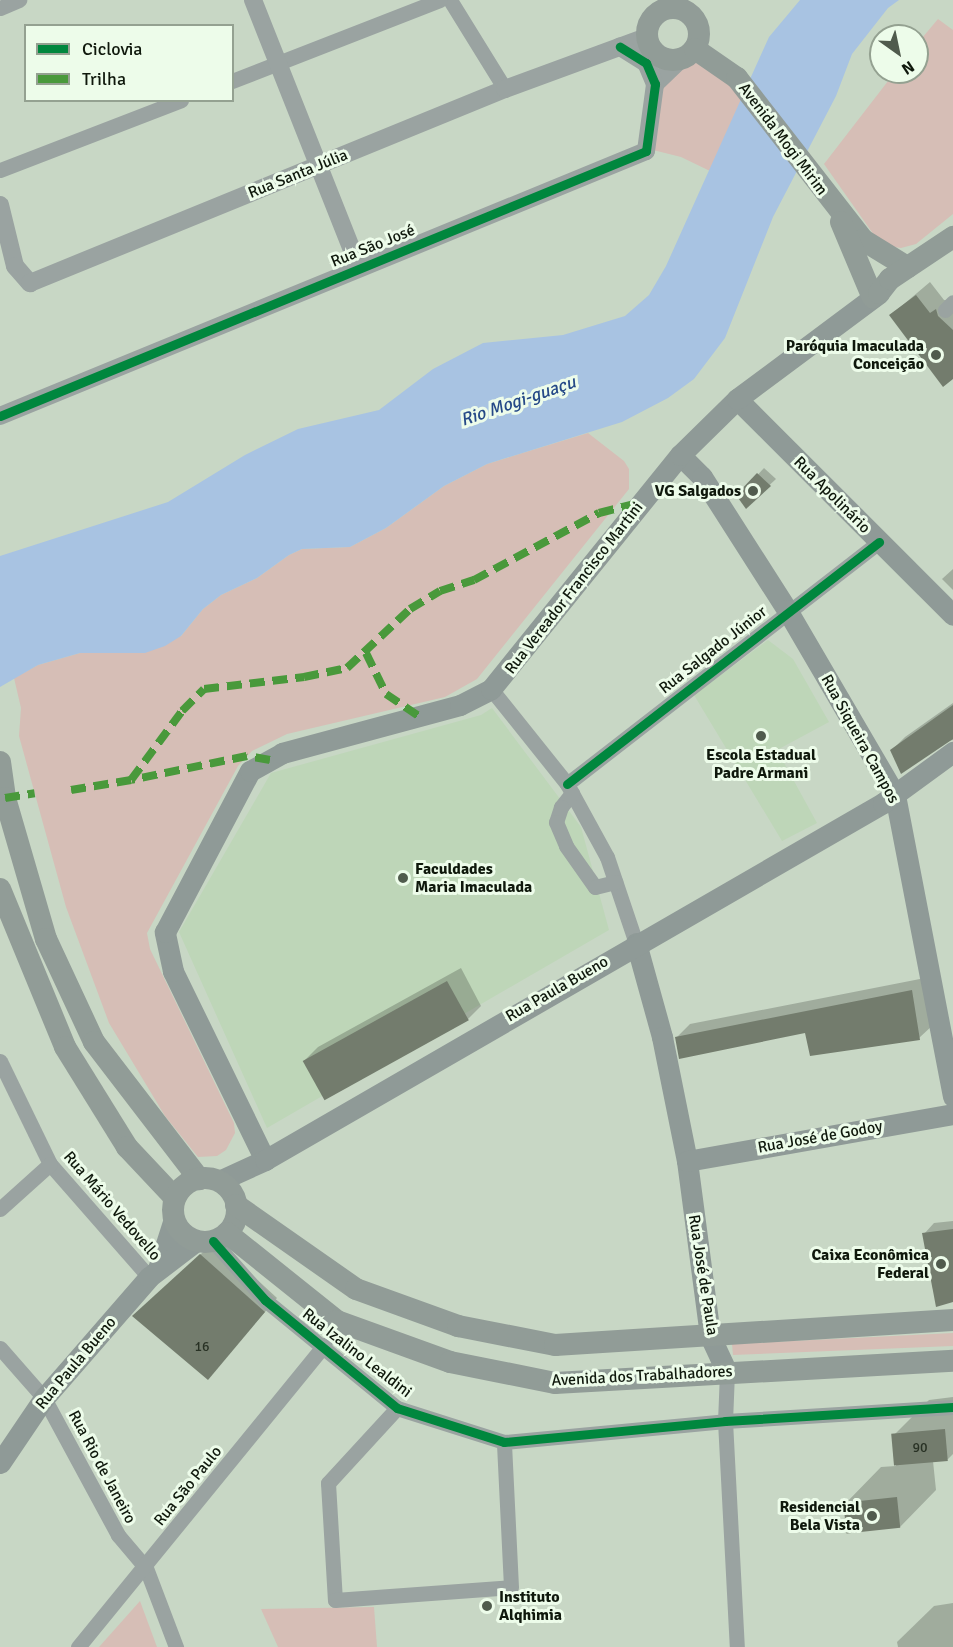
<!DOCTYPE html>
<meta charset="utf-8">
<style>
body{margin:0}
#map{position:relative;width:953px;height:1647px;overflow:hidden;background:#c8d7c5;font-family:Signika,sans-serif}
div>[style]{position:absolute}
.built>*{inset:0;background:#bed6b8}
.green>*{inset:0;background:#d6beb6}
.water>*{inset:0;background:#a8c3e2}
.shadow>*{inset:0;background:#0003}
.building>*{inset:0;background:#737c6d;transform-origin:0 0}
.minor>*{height:15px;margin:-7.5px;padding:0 7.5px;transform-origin:7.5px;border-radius:7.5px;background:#9aa3a1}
.tertiary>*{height:18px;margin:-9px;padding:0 9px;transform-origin:9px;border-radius:9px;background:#9aa3a1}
.secondary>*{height:21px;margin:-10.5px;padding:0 10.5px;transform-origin:10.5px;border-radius:10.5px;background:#8f9a97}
.primary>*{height:22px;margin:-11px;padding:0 11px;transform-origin:11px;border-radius:11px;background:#919c97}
.primary>.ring{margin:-11px;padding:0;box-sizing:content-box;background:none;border:22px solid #919c97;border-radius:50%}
.quiet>*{height:8px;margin-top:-4px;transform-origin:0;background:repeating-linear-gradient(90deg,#49993b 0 15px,transparent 0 23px)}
.cycleway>*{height:9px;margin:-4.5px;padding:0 4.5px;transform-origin:4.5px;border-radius:4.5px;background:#00873e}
.dots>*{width:16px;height:16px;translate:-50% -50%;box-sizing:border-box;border:3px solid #edfcea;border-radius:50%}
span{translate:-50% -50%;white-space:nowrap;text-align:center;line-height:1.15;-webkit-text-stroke:6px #edfcea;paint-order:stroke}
.number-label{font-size:14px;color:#283124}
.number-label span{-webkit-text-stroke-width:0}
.street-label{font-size:16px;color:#0f180c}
.poi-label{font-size:16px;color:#0f180c;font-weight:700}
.right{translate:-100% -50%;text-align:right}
.left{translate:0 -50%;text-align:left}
.water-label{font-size:18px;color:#254987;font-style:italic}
.legend{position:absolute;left:24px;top:24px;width:210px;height:78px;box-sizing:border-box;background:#edfcea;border:2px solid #94a191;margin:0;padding:8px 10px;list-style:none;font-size:18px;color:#0f180c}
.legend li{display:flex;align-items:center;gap:12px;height:30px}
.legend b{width:30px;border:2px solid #94a191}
.north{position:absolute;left:869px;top:24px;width:60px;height:60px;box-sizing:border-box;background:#edfcea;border:2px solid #94a191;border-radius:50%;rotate:147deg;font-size:16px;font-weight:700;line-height:24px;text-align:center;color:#0f180c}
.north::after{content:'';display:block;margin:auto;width:21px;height:27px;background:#505b4d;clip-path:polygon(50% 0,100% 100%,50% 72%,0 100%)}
</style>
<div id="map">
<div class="built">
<i style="clip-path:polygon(768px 640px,793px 659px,829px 722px,777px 750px,817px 823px,782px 841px,694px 695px)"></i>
<i style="clip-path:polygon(492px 708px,581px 827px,609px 930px,267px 1128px,179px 932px,271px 773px,481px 715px)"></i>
</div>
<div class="green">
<i style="clip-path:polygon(938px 19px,953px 30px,953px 214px,916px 244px,901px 248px,881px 245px,824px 164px,895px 72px,917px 72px,917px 44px)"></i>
<i style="clip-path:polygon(694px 59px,744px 95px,710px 171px,681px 157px,649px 149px,659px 87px,684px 62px)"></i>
<i style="clip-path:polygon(588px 433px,624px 461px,629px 469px,629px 489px,477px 679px,445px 697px,287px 734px,252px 751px,238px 766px,147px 933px,150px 949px,234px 1123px,235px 1133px,226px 1150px,217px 1156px,198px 1157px,165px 1116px,109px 1023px,66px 907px,19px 736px,21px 708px,14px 678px,38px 665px,80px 653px,181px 636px,203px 609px,221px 595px,257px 578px,289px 555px,302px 549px,350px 547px,386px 528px,444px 486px,487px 464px)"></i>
<i style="clip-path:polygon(953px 1333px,953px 1346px,733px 1355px,732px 1344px)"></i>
<i style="clip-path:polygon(140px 1601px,157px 1647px,99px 1647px)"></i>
<i style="clip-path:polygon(374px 1607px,377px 1647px,278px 1647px,261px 1609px)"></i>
</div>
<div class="water">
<i style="clip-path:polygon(800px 0,899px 0,888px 8px,852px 54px,836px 96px,773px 217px,725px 338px,694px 379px,668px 398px,622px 422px,487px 464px,444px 486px,386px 528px,350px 547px,302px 549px,289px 555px,257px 578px,221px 595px,203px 609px,181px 636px,165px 646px,145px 653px,80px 653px,38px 665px,0 687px,0 556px,168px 502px,245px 455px,298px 429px,379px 410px,433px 369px,483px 343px,563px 335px,625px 316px,649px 295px,666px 266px,769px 37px)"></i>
</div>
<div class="shadow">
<i style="clip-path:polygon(930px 282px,944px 300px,953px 301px,953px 378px,891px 315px)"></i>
<i style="clip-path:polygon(764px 468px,776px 479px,746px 507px,738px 496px)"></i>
<i style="clip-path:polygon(953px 569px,953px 590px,942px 579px)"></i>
<i style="clip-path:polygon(953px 703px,953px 740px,892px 750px,905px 737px)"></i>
<i style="clip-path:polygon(461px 968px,481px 1006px,468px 1019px,304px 1061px,318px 1047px)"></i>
<i style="clip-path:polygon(925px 978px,933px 1025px,919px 1038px,806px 1031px,677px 1037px,690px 1024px)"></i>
<i style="clip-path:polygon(953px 1221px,953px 1300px,924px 1234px,934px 1223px)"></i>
<i style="clip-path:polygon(215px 1241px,277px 1298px,208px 1378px,148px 1303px)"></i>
<i style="clip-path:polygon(953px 1397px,953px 1454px,948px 1459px,933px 1461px,936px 1490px,900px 1527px,845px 1504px,881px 1467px,896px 1466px,893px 1436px,929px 1400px)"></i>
<i style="clip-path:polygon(953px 1603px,953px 1647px,898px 1647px,897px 1642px,934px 1606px)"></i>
</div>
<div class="building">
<i style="clip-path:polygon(916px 295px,930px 313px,936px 309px,938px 316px,953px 330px,953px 379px,943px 387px,889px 315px)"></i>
<i style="clip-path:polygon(757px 473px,771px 486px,746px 509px,736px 495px)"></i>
<i style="clip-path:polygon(953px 705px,953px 739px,901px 774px,890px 750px)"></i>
<i style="left:447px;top:981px;width:45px;height:165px;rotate:61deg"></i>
<i style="clip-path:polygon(912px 990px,920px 1040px,810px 1056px,805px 1033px,679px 1059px,675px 1037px)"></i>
<i style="clip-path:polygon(953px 1229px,953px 1302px,936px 1307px,922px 1233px)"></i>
<i style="clip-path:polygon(200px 1254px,265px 1312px,208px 1380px,132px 1316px)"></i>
<i style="left:945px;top:1429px;width:32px;height:54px;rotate:85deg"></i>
<i style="left:897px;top:1497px;width:31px;height:54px;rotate:84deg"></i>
</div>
<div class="minor">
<i style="left:450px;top:0;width:105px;rotate:58.3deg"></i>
<i style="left:0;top:8px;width:21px;rotate:-23deg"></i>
<i style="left:232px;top:81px;width:223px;rotate:-21.3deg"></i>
<i style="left:0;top:170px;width:194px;rotate:-21.1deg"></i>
<i style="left:945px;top:310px;width:11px;rotate:-45deg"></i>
<i style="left:491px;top:689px;width:122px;rotate:51.3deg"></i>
<i style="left:567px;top:784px;width:83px;rotate:61.3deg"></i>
<i style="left:607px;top:857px;width:91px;rotate:71.4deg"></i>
<i style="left:567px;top:784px;width:395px;rotate:-37.8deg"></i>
<i style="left:572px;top:793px;width:18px;rotate:128deg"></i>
<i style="left:561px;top:807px;width:16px;rotate:108deg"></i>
<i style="left:556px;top:822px;width:26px;rotate:67deg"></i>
<i style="left:566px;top:846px;width:50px;rotate:54.7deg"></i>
<i style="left:595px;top:887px;width:21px;rotate:-14deg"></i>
<i style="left:0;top:1061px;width:114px;rotate:64.1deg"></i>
<i style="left:50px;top:1164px;width:150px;rotate:48.8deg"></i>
<i style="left:0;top:1209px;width:67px;rotate:-42deg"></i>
<i style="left:213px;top:1241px;width:79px;rotate:48.6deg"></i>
<i style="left:265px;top:1300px;width:171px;rotate:39.3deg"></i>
<i style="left:397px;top:1408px;width:112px;rotate:17.6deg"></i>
<i style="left:504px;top:1442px;width:222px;rotate:-5.4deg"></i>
<i style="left:725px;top:1421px;width:228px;rotate:-3.5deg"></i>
<i style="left:0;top:1348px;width:67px;rotate:48.7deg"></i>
<i style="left:44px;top:1398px;width:156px;rotate:61.6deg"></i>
<i style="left:118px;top:1535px;width:43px;rotate:49.7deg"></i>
<i style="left:146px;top:1568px;width:85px;rotate:69.2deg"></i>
<i style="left:727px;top:1372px;width:49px;rotate:92.3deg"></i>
<i style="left:725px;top:1421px;width:226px;rotate:87deg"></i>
<i style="left:397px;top:1408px;width:102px;rotate:132.6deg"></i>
<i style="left:328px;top:1483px;width:117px;rotate:86.6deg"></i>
<i style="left:335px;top:1600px;width:176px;rotate:-4.2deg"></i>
<i style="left:511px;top:1587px;width:145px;rotate:-92.8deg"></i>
<i style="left:78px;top:1647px;width:390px;rotate:-50.8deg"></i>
</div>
<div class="tertiary">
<i style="left:253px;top:0;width:288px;rotate:68.4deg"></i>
<i style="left:655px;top:84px;width:35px;rotate:-44deg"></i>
<i style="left:0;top:205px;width:63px;rotate:76.2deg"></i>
<i style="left:15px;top:266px;width:23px;rotate:49deg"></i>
<i style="left:30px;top:283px;width:513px;rotate:-22.22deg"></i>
<i style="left:505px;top:89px;width:150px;rotate:-20.2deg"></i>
<i style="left:0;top:416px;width:698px;rotate:-22.3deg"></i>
<i style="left:646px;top:151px;width:68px;rotate:-82.3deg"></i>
<i style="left:655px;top:84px;width:23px;rotate:-113deg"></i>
<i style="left:646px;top:63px;width:31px;rotate:-148deg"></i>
</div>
<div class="secondary">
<i style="left:737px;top:399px;width:305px;rotate:45deg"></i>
<i style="left:680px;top:455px;width:31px;rotate:45deg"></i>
<i style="left:702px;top:477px;width:158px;rotate:57.4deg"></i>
<i style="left:787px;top:610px;width:214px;rotate:59.7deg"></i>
<i style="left:895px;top:795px;width:307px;rotate:79.1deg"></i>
<i style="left:636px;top:943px;width:98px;rotate:74.5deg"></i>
<i style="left:662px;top:1037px;width:126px;rotate:78.6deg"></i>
<i style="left:687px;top:1161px;width:177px;rotate:82.5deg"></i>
<i style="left:710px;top:1336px;width:40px;rotate:65deg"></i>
<i style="left:265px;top:1160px;width:210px;rotate:-116deg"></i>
<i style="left:173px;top:971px;width:40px;rotate:-102deg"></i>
<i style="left:165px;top:932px;width:182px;rotate:-62.2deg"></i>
<i style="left:250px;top:771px;width:37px;rotate:-29deg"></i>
<i style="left:282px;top:753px;width:184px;rotate:-15.1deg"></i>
<i style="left:460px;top:705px;width:35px;rotate:-27deg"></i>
<i style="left:491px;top:689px;width:301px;rotate:-51.1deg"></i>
<i style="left:680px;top:455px;width:80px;rotate:-44.5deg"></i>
<i style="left:737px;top:399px;width:177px;rotate:-36.7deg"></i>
<i style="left:687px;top:1161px;width:270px;rotate:-10deg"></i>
<i style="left:219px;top:1181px;width:51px;rotate:-24.5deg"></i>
<i style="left:265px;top:1160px;width:714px;rotate:-30.01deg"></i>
<i style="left:883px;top:803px;width:87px;rotate:-36.1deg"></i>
<i style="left:158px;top:1269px;width:52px;rotate:-72.3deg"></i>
<i style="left:0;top:1463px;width:78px;rotate:-55.9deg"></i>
<i style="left:44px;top:1398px;width:160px;rotate:-49deg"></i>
<i style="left:149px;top:1277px;width:59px;rotate:-37.5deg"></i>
</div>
<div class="primary">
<i class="ring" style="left:647px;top:8px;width:30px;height:30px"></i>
<i style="left:695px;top:49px;width:51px;rotate:34.6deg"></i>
<i style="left:737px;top:78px;width:205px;rotate:52.1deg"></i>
<i style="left:863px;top:240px;width:52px;rotate:31.5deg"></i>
<i style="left:841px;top:222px;width:82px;rotate:67.2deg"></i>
<i style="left:879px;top:293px;width:18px;rotate:-52deg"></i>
<i style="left:890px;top:279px;width:76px;rotate:-33.7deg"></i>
<i style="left:0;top:762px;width:36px;rotate:82deg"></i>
<i style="left:5px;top:798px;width:147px;rotate:73.8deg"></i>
<i style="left:46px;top:939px;width:114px;rotate:65deg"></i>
<i style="left:94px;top:1042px;width:173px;rotate:52.5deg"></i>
<i style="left:0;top:889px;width:171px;rotate:67.6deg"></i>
<i style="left:65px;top:1047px;width:118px;rotate:58.2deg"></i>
<i style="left:127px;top:1147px;width:70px;rotate:46.7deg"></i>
<i class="ring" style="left:173px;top:1178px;width:42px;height:42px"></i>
<i style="left:236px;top:1205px;width:146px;rotate:35deg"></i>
<i style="left:356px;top:1289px;width:109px;rotate:19.9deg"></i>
<i style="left:458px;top:1326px;width:99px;rotate:11.1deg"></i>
<i style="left:555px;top:1345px;width:399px;rotate:-3.6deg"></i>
<i style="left:227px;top:1233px;width:141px;rotate:38.7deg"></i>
<i style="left:337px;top:1321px;width:120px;rotate:19.9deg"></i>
<i style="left:450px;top:1362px;width:107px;rotate:11.3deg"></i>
<i style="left:555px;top:1383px;width:399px;rotate:-3.2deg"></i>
</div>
<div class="quiet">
<i style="left:366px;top:653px;width:46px;rotate:64deg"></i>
<i style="left:386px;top:694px;width:40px;rotate:34deg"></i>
<i style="left:270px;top:760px;width:23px;rotate:-170deg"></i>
<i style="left:247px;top:756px;width:118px;rotate:168.3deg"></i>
<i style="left:131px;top:780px;width:86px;rotate:-53.5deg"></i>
<i style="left:182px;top:711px;width:31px;rotate:-45deg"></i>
<i style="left:204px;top:689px;width:101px;rotate:-6.8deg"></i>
<i style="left:304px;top:677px;width:44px;rotate:-11.8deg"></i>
<i style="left:347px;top:668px;width:86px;rotate:-43.1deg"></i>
<i style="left:410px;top:609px;width:35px;rotate:-31deg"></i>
<i style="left:440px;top:591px;width:36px;rotate:-18deg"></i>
<i style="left:474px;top:580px;width:142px;rotate:-28.2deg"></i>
<i style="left:599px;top:513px;width:44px;rotate:-14.3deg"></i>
<i style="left:71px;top:790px;width:61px;rotate:-9.5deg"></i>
<i style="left:5px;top:798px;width:30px;rotate:-9deg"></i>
</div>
<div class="cycleway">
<i style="left:0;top:416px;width:698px;rotate:-22.3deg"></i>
<i style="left:646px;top:151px;width:68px;rotate:-82.3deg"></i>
<i style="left:655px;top:84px;width:23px;rotate:-113deg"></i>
<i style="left:646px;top:63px;width:31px;rotate:-148deg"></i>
<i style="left:567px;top:784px;width:395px;rotate:-37.8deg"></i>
<i style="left:213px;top:1241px;width:79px;rotate:48.6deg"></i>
<i style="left:265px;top:1300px;width:171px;rotate:39.3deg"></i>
<i style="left:397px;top:1408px;width:112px;rotate:17.6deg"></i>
<i style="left:504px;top:1442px;width:222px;rotate:-5.4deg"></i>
<i style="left:725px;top:1421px;width:228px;rotate:-3.5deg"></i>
</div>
<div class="dots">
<i style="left:936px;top:355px;background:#505b4d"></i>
<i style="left:753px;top:491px;background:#505b4d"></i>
<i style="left:761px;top:736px;background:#505b4d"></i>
<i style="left:403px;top:878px;background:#505b4d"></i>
<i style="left:941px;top:1264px;background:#505b4d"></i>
<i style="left:872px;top:1516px;background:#505b4d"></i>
<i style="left:487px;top:1606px;background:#505b4d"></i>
</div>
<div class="number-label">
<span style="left:202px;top:1347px">16</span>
<span style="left:920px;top:1448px">90</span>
</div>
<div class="street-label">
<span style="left:783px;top:139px;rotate:53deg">Avenida Mogi Mirim</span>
<span style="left:298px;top:174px;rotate:-22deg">Rua Santa Júlia</span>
<span style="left:373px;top:246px;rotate:-22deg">Rua São José</span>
<span style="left:832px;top:495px;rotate:45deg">Rua Apolinário</span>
<span style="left:574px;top:588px;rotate:-52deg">Rua Vereador Francisco Martini</span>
<span style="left:713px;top:650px;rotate:-38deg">Rua Salgado Júnior</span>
<span style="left:860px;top:739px;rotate:61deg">Rua Siqueira Campos</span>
<span style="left:557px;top:989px;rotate:-30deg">Rua Paula Bueno</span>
<span style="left:820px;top:1137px;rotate:-10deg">Rua José de Godoy</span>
<span style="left:112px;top:1206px;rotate:49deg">Rua Mário Vedovello</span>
<span style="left:703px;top:1275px;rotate:81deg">Rua José de Paula</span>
<span style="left:357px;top:1353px;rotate:38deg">Rua Izalino Lealdini</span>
<span style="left:76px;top:1363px;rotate:-50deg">Rua Paula Bueno</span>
<span style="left:642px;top:1376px;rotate:-3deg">Avenida dos Trabalhadores</span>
<span style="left:102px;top:1467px;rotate:62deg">Rua Rio de Janeiro</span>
<span style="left:188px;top:1486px;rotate:-51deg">Rua São Paulo</span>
</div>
<div class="poi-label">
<span class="right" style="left:924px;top:355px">Paróquia Imaculada<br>Conceição</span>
<span class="right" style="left:741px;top:491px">VG Salgados</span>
<span style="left:761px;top:764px">Escola Estadual<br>Padre Armani</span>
<span class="left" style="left:415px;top:878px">Faculdades<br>Maria Imaculada</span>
<span class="right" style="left:929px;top:1264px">Caixa Econômica<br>Federal</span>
<span class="right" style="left:860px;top:1516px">Residencial<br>Bela Vista</span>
<span class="left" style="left:499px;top:1606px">Instituto<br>Alqhimia</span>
</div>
<div class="water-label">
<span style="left:518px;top:401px;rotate:-19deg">Rio Mogi-guaçu</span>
</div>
<ul class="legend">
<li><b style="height:8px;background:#00873e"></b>Ciclovia</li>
<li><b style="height:8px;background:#49993b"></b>Trilha</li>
</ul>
<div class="north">N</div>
</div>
